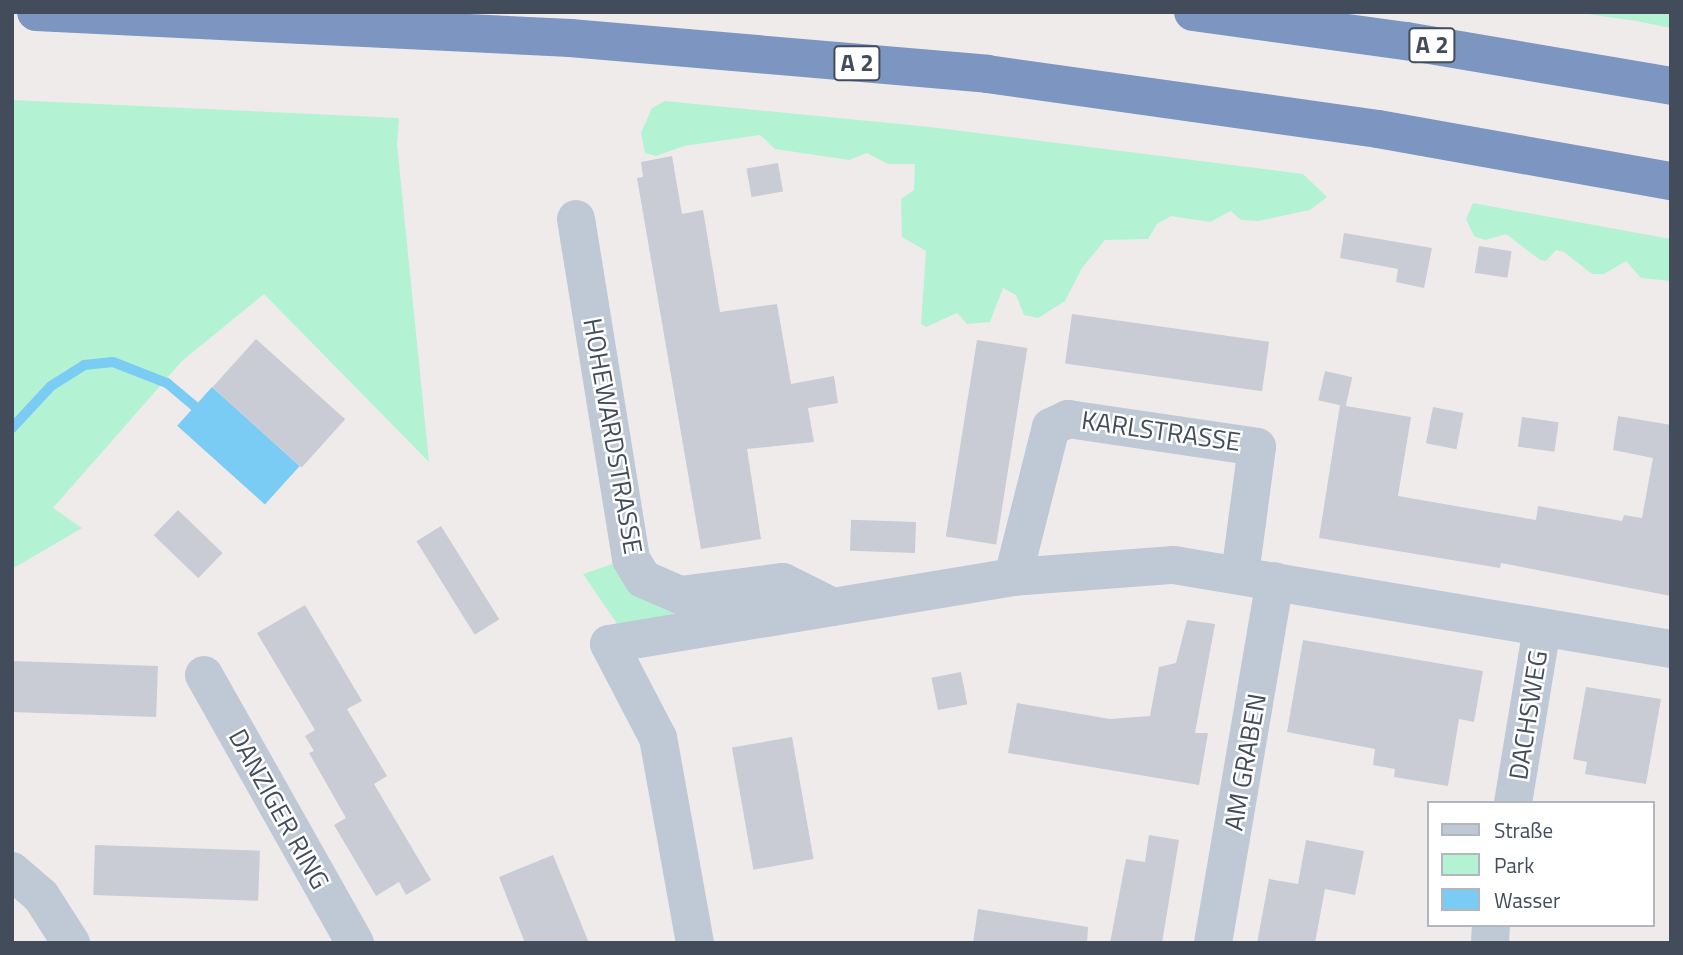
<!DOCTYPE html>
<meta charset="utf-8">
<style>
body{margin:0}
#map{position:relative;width:1683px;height:955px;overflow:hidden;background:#efebeb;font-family:"Titillium Web",sans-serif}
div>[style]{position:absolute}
.green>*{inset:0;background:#b3f3d3}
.water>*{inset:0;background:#7bccf4;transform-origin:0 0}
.stream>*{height:10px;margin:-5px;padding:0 5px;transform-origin:5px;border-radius:5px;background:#7bccf4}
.building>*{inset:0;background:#c9ccd4;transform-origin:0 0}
.minor>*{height:38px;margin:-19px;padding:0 19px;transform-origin:19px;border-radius:19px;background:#bfc8d5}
.highway>*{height:38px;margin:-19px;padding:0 19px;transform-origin:19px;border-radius:19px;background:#7d95c1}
span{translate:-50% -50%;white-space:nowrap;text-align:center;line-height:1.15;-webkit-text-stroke:5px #fff;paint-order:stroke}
.shield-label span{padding:2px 5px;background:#fff;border:2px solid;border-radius:5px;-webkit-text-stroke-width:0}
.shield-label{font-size:24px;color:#424c5a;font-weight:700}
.street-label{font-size:26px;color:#424c5a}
.frame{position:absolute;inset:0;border:14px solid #424c5a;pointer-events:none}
.legend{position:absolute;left:1427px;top:801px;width:228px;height:126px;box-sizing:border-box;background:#fff;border:2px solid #b3b7bd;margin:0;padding:9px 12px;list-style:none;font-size:21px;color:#424c5a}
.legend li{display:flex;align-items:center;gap:14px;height:35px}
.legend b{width:35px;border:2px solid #b3b7bd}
</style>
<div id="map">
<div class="green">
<i style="clip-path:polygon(1573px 12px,1671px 12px,1671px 28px,1636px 21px)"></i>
<i style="clip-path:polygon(12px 100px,399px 118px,397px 144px,429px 462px,264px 294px,182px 361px,53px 508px,82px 528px,12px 569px)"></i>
<i style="clip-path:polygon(665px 101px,930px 127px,1303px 174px,1327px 197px,1310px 210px,1258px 221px,1241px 220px,1231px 211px,1210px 222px,1171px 216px,1157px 224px,1148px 239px,1105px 240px,1082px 268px,1065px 301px,1038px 318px,1024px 315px,1016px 295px,1003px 288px,990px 322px,967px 324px,957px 313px,926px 327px,921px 324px,926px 251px,902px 237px,901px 199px,914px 190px,915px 164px,888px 164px,867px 153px,849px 160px,775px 149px,760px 135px,684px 146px,656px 156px,645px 153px,641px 133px,652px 108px)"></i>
<i style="clip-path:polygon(1473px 203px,1671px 239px,1671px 281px,1641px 278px,1626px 261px,1604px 274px,1592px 274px,1564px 252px,1556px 250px,1546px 261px,1540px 260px,1506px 234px,1485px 240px,1474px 236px,1466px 219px)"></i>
<i style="clip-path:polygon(621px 561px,770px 601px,618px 625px,583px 574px)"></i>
</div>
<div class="water">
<i style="left:212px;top:387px;width:118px;height:52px;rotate:42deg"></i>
</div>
<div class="stream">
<i style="left:12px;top:428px;width:57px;rotate:-47.1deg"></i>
<i style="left:51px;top:386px;width:39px;rotate:-32deg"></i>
<i style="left:84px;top:365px;width:29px;rotate:-6deg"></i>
<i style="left:113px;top:362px;width:58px;rotate:21.3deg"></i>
<i style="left:167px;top:383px;width:48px;rotate:40deg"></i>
</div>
<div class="building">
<i style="clip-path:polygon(672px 156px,682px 214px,703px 210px,720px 312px,777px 304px,791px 384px,834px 376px,838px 403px,808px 408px,814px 442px,747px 449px,761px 539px,701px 549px,637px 178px,643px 177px,641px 162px)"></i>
<i style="left:778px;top:163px;width:29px;height:32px;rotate:80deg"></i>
<i style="clip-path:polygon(1344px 233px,1432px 248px,1424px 288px,1396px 282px,1398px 269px,1340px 258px)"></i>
<i style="left:1479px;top:246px;width:33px;height:27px;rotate:9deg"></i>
<i style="left:1072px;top:314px;width:199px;height:50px;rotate:8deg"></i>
<i style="left:256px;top:339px;width:120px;height:65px;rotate:42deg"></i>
<i style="left:977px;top:340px;width:51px;height:199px;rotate:9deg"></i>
<i style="left:1325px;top:371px;width:28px;height:30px;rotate:13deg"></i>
<i style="clip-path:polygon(1340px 405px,1411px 417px,1398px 496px,1536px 520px,1538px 506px,1622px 521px,1624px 515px,1642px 518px,1653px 458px,1613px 450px,1618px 416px,1671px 425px,1671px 596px,1501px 563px,1500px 568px,1319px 538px)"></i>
<i style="left:1433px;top:407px;width:31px;height:37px;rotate:11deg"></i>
<i style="left:1522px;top:417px;width:37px;height:30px;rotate:8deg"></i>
<i style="left:178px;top:510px;width:62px;height:35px;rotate:44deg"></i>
<i style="left:916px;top:522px;width:31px;height:65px;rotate:92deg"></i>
<i style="left:441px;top:526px;width:110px;height:29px;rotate:58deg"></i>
<i style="clip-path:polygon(305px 605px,362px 701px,347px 709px,387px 776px,374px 784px,431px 880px,406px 895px,399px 882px,376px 896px,334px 825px,346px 818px,309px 753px,314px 751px,305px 736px,315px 730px,257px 633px)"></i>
<i style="clip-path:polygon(1187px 620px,1215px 624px,1195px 733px,1208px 733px,1199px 785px,1008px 753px,1017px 703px,1110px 719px,1150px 716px,1159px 667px,1176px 663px)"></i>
<i style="clip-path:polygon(1303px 640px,1483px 671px,1474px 722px,1459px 719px,1448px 786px,1394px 777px,1395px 769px,1373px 765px,1375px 749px,1287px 732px)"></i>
<i style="left:12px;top:661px;width:146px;height:51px;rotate:2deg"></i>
<i style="left:961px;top:672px;width:33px;height:30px;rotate:79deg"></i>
<i style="clip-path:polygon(1586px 687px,1661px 699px,1646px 784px,1585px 774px,1587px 762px,1573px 759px)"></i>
<i style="left:792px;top:737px;width:124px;height:61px;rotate:80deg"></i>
<i style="clip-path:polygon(1149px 835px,1179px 840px,1162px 943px,1110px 943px,1126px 859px,1145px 862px)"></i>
<i style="clip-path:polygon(1306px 840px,1364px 851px,1355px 895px,1325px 889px,1315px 943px,1257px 943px,1269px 879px,1298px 884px)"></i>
<i style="left:95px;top:845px;width:165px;height:50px;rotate:2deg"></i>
<i style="clip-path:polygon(553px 855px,589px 943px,525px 943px,499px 877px)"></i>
<i style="clip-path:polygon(978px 909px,1088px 927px,1087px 943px,973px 943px)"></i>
</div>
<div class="minor">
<i style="left:576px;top:219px;width:344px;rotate:80.8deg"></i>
<i style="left:631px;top:559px;width:23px;rotate:59deg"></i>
<i style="left:643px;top:579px;width:40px;rotate:23.4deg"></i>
<i style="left:680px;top:595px;width:104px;rotate:-7.2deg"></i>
<i style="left:783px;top:582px;width:56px;rotate:26.6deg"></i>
<i style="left:1013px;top:577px;width:155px;rotate:-75.8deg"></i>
<i style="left:1051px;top:427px;width:19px;rotate:-25deg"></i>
<i style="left:1068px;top:419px;width:191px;rotate:8.4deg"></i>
<i style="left:1257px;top:447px;width:128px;rotate:97.6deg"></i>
<i style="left:204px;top:675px;width:308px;rotate:60.6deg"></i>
<i style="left:1513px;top:803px;width:178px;rotate:-80.6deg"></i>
<i style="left:12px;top:871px;width:38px;rotate:41deg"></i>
<i style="left:41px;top:896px;width:56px;rotate:57.4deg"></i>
<i style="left:695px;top:943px;width:208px;rotate:-100.2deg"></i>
<i style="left:658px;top:738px;width:106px;rotate:-117.5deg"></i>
<i style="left:609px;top:644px;width:410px;rotate:-9.4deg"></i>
<i style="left:1013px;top:577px;width:161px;rotate:-4.3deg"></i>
<i style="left:1174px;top:565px;width:504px;rotate:9.59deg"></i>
<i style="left:1213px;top:943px;width:367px;rotate:-80.3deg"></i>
<i style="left:1490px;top:943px;width:18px;rotate:-87deg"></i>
</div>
<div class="highway">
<i style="left:36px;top:12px;width:535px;rotate:2.79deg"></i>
<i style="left:570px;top:38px;width:419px;rotate:4.9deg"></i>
<i style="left:987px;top:74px;width:395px;rotate:8deg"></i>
<i style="left:1378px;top:129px;width:298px;rotate:10.1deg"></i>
<i style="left:1193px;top:12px;width:215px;rotate:7.8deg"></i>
<i style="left:1406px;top:41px;width:269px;rotate:9.6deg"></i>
</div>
<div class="shield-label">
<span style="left:1432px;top:45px">A 2</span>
<span style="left:857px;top:63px">A 2</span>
</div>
<div class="street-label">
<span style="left:1161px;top:431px;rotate:8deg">KARLSTRASSE</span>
<span style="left:613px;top:436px;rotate:80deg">HOHEWARDSTRASSE</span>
<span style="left:1528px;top:715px;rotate:-81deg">DACHSWEG</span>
<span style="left:1245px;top:762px;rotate:-80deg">AM GRABEN</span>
<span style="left:279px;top:809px;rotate:61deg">DANZIGER RING</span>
</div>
<div class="frame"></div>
<ul class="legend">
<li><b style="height:9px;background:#bfc8d5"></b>Straße</li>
<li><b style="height:19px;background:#b3f3d3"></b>Park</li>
<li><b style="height:19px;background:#7bccf4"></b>Wasser</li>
</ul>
</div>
